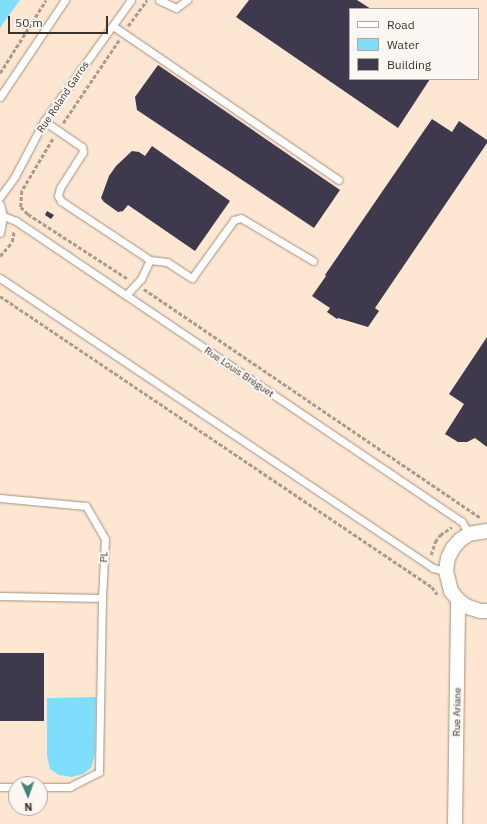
<!DOCTYPE html>
<meta charset="utf-8">
<style>
body{margin:0}
#map{position:relative;width:487px;height:824px;overflow:hidden;background:#fde7d3;font-family:"IBM Plex Sans",sans-serif}
div>[style]{position:absolute}
.water>*{inset:0;background:#80defd}
.building>*{inset:0;background:#3f394d;transform-origin:0 0}
.path>*{height:2.5px;margin-top:-1.25px;transform-origin:0;background:repeating-linear-gradient(90deg,#ab9b8c 0 4px,transparent 0 6px)}
.roads{filter:drop-shadow(0 0 1px #a4907e) drop-shadow(0 0 1px #a4907e)}
.lane>*{height:7px;margin:-3.5px;padding:0 3.5px;transform-origin:3.5px;border-radius:3.5px;background:#fff}
.street>*{height:14px;margin:-7px;padding:0 7px;transform-origin:7px;border-radius:7px;background:#fff}
span{translate:-50% -50%;white-space:nowrap;text-align:center;line-height:1.15;-webkit-text-stroke:4px #fcf7f3;paint-order:stroke}
.street-label{font-size:10px;color:#3a312a}
.legend{position:absolute;left:349px;top:8px;width:130px;height:72px;box-sizing:border-box;background:#fcf7f3;border:1px solid #aea8a3;margin:0;padding:5px 7px;list-style:none;font-size:12px;color:#3a312a}
.legend li{display:flex;align-items:center;gap:8px;height:20px}
.legend b{width:20px;border:1px solid #aea8a3}
.north{position:absolute;left:8px;top:776px;width:40px;height:40px;box-sizing:border-box;background:#fcf7f3;border:1px solid #aea8a3;border-radius:50%;rotate:178deg;font-size:11px;font-weight:700;line-height:16px;text-align:center;color:#3a312a}
.north::after{content:'';display:block;margin:auto;width:14px;height:18px;background:#40857b;clip-path:polygon(50% 0,100% 100%,50% 72%,0 100%)}
.scale{position:absolute;left:8px;top:16px;width:100px;height:18px;box-sizing:border-box;border:2px solid #3a312a;border-top:0;padding-left:5px;font-size:12px;line-height:14px;white-space:nowrap;color:#3a312a;-webkit-text-stroke:3px #fcf7f3;paint-order:stroke}
</style>
<div id="map">
<div class="water">
<i style="clip-path:polygon(0 0,20px 0,0 28px)"></i>
<i style="clip-path:polygon(96px 697px,95px 755px,91px 768px,83px 774px,72px 777px,59px 775px,50px 769px,47px 756px,47px 698px)"></i>
</div>
<div class="building">
<i style="clip-path:polygon(249px 0,357px 0,371px 9px,350px 9px,350px 79px,430px 79px,398px 128px,236px 17px)"></i>
<i style="clip-path:polygon(158px 65px,340px 190px,314px 228px,137px 110px,135px 97px)"></i>
<i style="clip-path:polygon(432px 119px,452px 132px,459px 121px,487px 140px,487px 143px,375px 308px,379px 311px,368px 327px,338px 318px,337px 319px,327px 312px,330px 308px,312px 296px,326px 276px,325px 275px)"></i>
<i style="clip-path:polygon(152px 146px,230px 201px,195px 251px,128px 205px,123px 211px,118px 212px,104px 202px,101px 198px,109px 176px,116px 166px,132px 151px,139px 152px,145px 156px)"></i>
<i style="clip-path:polygon(47px 211px,54px 215px,51px 219px,45px 215px)"></i>
<i style="clip-path:polygon(487px 337px,487px 447px,475px 438px,467px 442px,458px 442px,445px 434px,464px 404px,449px 394px)"></i>
<i style="left:0;top:653px;width:44px;height:68px"></i>
</div>
<div class="path">
<i style="left:128px;top:26px;width:32px;rotate:-54deg"></i>
<i style="left:0;top:73px;width:86px;rotate:-57.8deg"></i>
<i style="left:63px;top:123px;width:100px;rotate:-56deg"></i>
<i style="left:53px;top:139px;width:61px;rotate:120.8deg"></i>
<i style="left:22px;top:191px;width:16px;rotate:94deg"></i>
<i style="left:21px;top:207px;width:10px;rotate:45deg"></i>
<i style="left:28px;top:214px;width:119px;rotate:33deg"></i>
<i style="left:0;top:256px;width:18px;rotate:-49deg"></i>
<i style="left:12px;top:242px;width:11px;rotate:-80deg"></i>
<i style="left:144px;top:289px;width:407px;rotate:34.2deg"></i>
<i style="left:0;top:296px;width:521px;rotate:33.96deg"></i>
<i style="left:432px;top:587px;width:9px;rotate:54deg"></i>
<i style="left:431px;top:555px;width:14px;rotate:-73deg"></i>
<i style="left:435px;top:542px;width:9px;rotate:-54deg"></i>
<i style="left:440px;top:535px;width:14px;rotate:-34deg"></i>
</div>
<div class="roads">
<div class="lane">
<i style="left:159px;top:0;width:19px;rotate:25deg"></i>
<i style="left:176px;top:8px;width:14px;rotate:-36deg"></i>
<i style="left:113px;top:26px;width:273px;rotate:34.3deg"></i>
<i style="left:0;top:97px;width:117px;rotate:-56.2deg"></i>
<i style="left:44px;top:121px;width:46px;rotate:34.4deg"></i>
<i style="left:82px;top:147px;width:5px;rotate:79deg"></i>
<i style="left:83px;top:152px;width:43px;rotate:122.6deg"></i>
<i style="left:60px;top:188px;width:8px;rotate:104deg"></i>
<i style="left:58px;top:196px;width:6px;rotate:59deg"></i>
<i style="left:61px;top:201px;width:107px;rotate:33.5deg"></i>
<i style="left:150px;top:260px;width:17px;rotate:7deg"></i>
<i style="left:167px;top:262px;width:30px;rotate:33deg"></i>
<i style="left:192px;top:278px;width:72px;rotate:-54.1deg"></i>
<i style="left:234px;top:220px;width:7px;rotate:-16deg"></i>
<i style="left:241px;top:218px;width:84px;rotate:30.8deg"></i>
<i style="left:0;top:197px;width:26px;rotate:-54deg"></i>
<i style="left:15px;top:176px;width:62px;rotate:-62.2deg"></i>
<i style="left:44px;top:121px;width:149px;rotate:-54.3deg"></i>
<i style="left:0;top:204px;width:12px;rotate:76deg"></i>
<i style="left:3px;top:216px;width:17px;rotate:100deg"></i>
<i style="left:3px;top:216px;width:14px;rotate:21deg"></i>
<i style="left:16px;top:221px;width:538px;rotate:34.01deg"></i>
<i style="left:462px;top:522px;width:14px;rotate:60deg"></i>
<i style="left:0;top:278px;width:521px;rotate:33.81deg"></i>
<i style="left:433px;top:568px;width:13px;rotate:13deg"></i>
<i style="left:126px;top:295px;width:22px;rotate:-47deg"></i>
<i style="left:141px;top:279px;width:21px;rotate:-65deg"></i>
<i style="left:0;top:498px;width:86px;rotate:5.3deg"></i>
<i style="left:86px;top:506px;width:38px;rotate:60deg"></i>
<i style="left:105px;top:539px;width:59px;rotate:92.9deg"></i>
<i style="left:102px;top:598px;width:174px;rotate:91deg"></i>
<i style="left:99px;top:772px;width:33px;rotate:153deg"></i>
<i style="left:70px;top:787px;width:30px;rotate:180deg"></i>
<i style="left:0;top:596px;width:102px;rotate:1.1deg"></i>
<i style="left:0;top:787px;width:16px"></i>
</div>
<div class="street">
<i style="left:487px;top:531px;width:18px;rotate:171deg"></i>
<i style="left:469px;top:534px;width:11px;rotate:146deg"></i>
<i style="left:460px;top:540px;width:11px;rotate:131deg"></i>
<i style="left:453px;top:548px;width:11px;rotate:117deg"></i>
<i style="left:448px;top:558px;width:13px;rotate:99deg"></i>
<i style="left:446px;top:571px;width:21px;rotate:76deg"></i>
<i style="left:451px;top:591px;width:11px;rotate:52deg"></i>
<i style="left:458px;top:600px;width:12px;rotate:35deg"></i>
<i style="left:468px;top:607px;width:13px;rotate:18deg"></i>
<i style="left:480px;top:611px;width:7px"></i>
<i style="left:455px;top:824px;width:224px;rotate:-89.2deg"></i>
</div>
</div>
<div class="street-label">
<span style="left:63px;top:97px;rotate:-56deg">Rue Roland Garros</span>
<span style="left:239px;top:372px;rotate:34deg">Rue Louis Bréguet</span>
<span style="left:104px;top:557px;rotate:-87deg">PL</span>
<span style="left:457px;top:712px;rotate:-89deg">Rue Ariane</span>
</div>
<ul class="legend">
<li><b style="height:5px;background:#fff"></b>Road</li>
<li><b style="height:11px;background:#80defd"></b>Water</li>
<li><b style="height:11px;background:#3f394d"></b>Building</li>
</ul>
<div class="north">N</div>
<div class="scale">50 m</div>
</div>
